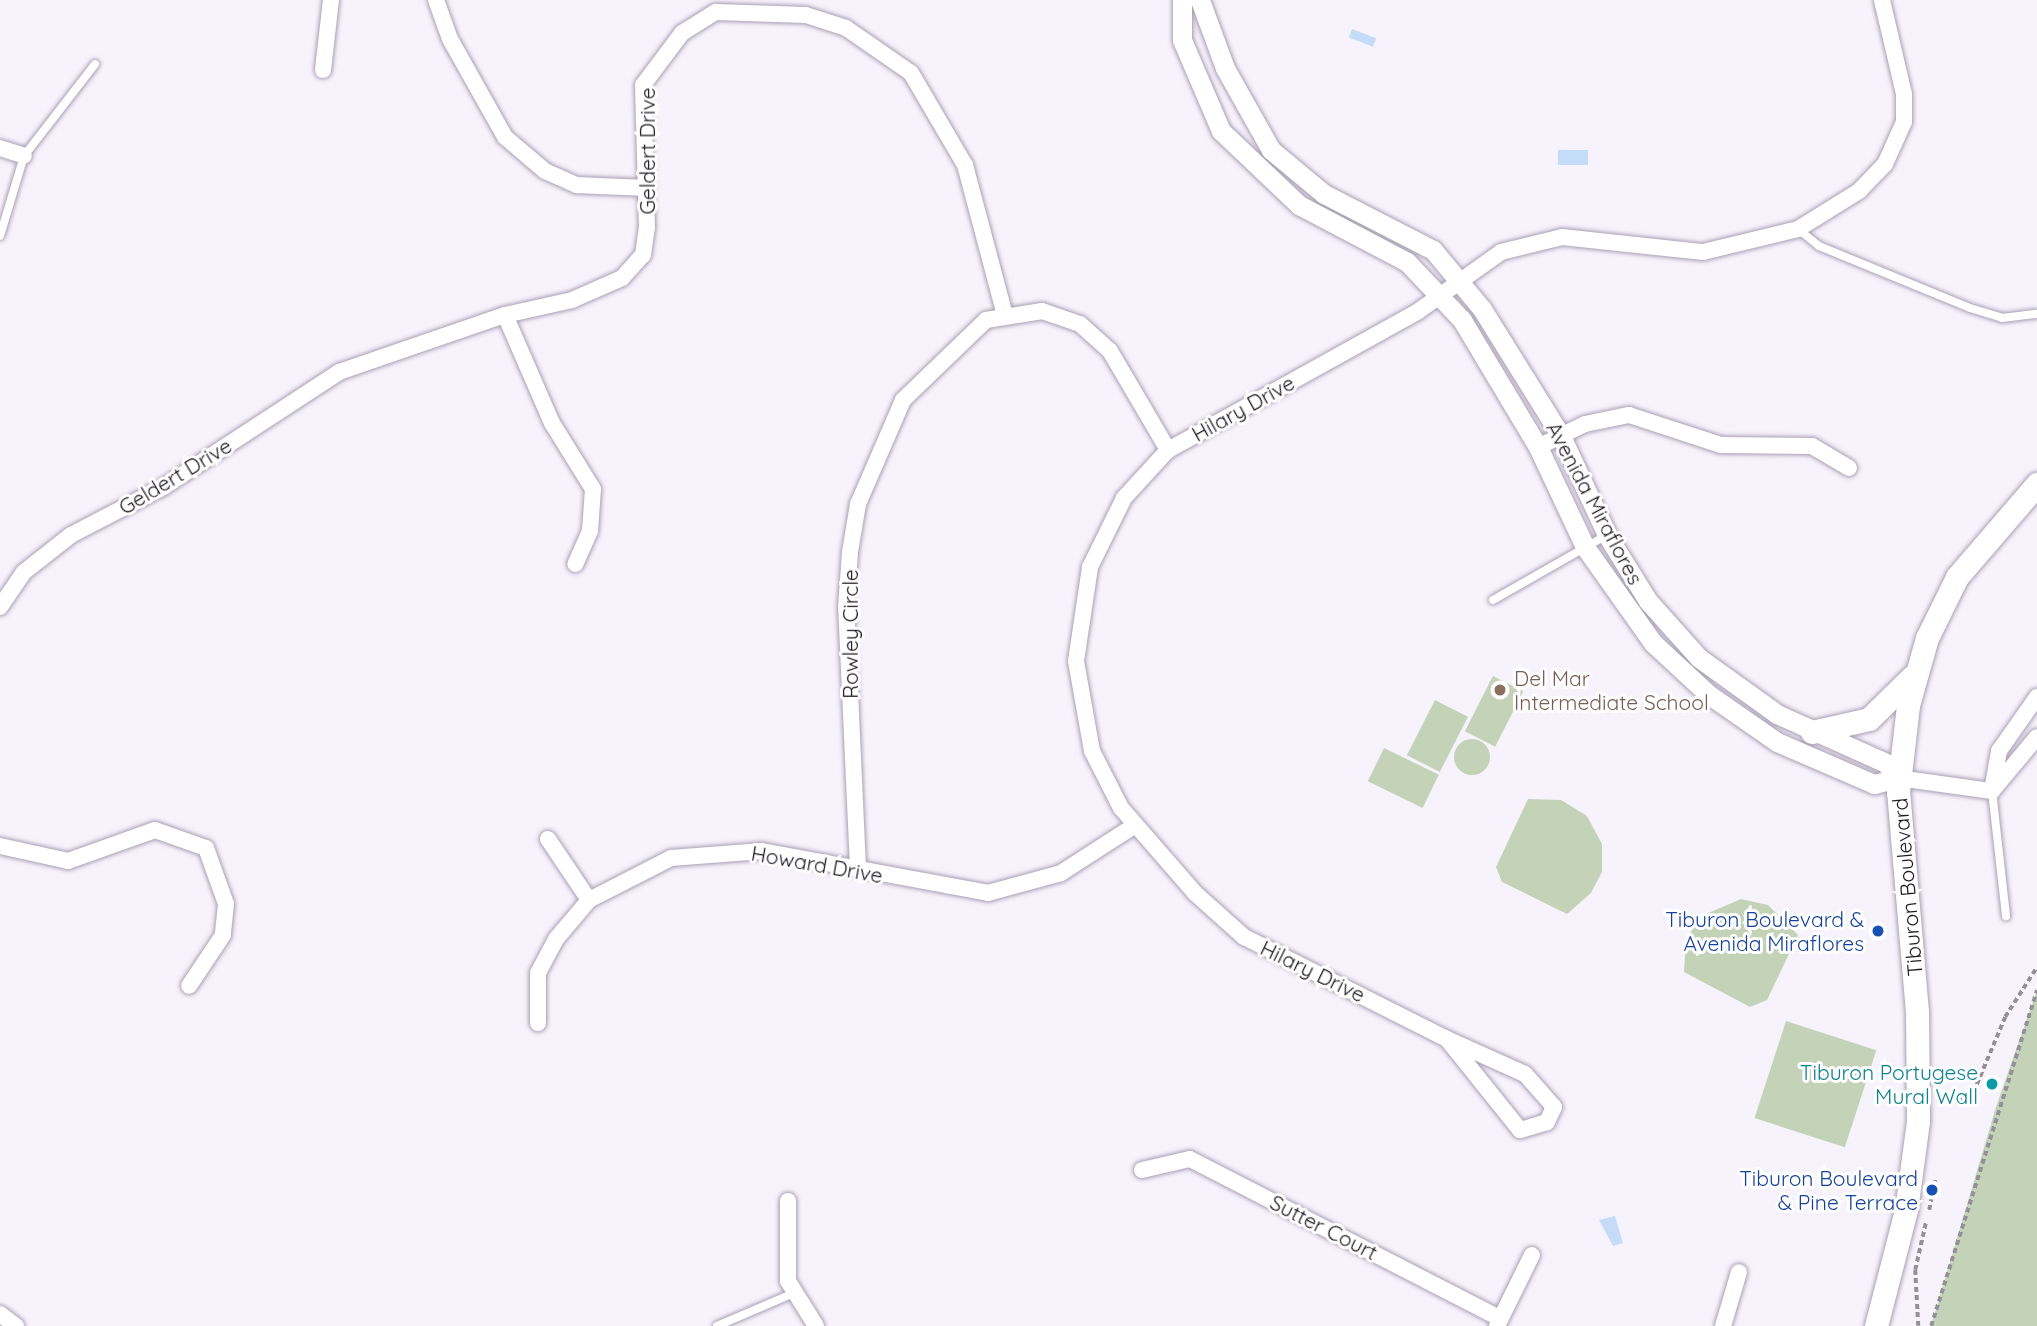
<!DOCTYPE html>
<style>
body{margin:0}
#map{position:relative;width:2037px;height:1326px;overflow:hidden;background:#f7f3fc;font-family:Quicksand,sans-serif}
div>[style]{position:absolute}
.green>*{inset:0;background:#c4d3b8;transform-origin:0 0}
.round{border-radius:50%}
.water>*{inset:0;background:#c4dcf8;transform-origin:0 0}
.path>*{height:3.5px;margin-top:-1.75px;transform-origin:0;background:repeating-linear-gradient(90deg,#949099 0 5px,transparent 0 8.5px)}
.roads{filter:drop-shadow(0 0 2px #a9a0b5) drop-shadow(0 0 2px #a9a0b5)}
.service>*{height:8px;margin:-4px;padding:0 4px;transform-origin:4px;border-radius:4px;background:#fff}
.minor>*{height:16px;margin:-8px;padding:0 8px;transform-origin:8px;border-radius:8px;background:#fff}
.tertiary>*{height:19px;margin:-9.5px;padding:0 9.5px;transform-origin:9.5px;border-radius:9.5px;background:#fff}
.secondary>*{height:23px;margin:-11.5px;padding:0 11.5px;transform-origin:11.5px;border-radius:11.5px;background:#fff}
.dots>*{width:19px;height:19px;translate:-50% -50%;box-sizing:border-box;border:4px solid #fff;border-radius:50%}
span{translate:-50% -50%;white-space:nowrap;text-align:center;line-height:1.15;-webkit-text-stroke:6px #fff;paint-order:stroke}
.street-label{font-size:21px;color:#1d1921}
.education-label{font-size:21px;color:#785e54}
.left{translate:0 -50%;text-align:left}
.transit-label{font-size:21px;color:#164399}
.right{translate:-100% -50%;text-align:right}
.culture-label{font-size:21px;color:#0d838f}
</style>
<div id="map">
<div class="green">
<i style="left:1493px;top:676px;width:34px;height:62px;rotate:27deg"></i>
<i style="left:1435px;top:700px;width:37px;height:62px;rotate:27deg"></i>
<i class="round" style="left:1454px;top:739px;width:36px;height:36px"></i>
<i style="left:1384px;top:748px;width:61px;height:37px;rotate:26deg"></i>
<i style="clip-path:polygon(1528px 799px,1561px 800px,1587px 816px,1602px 844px,1602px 872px,1591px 893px,1567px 914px,1502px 882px,1496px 867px)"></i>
<i style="clip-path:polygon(1741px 899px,1768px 905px,1798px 935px,1767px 1000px,1750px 1007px,1684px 972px,1686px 941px,1699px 917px)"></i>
<i style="clip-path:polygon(2037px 990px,2037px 1326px,1931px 1326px,1996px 1107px)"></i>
<i style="left:1786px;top:1021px;width:95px;height:102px;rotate:18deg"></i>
</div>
<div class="water">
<i style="left:1352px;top:29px;width:26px;height:9px;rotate:21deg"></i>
<i style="left:1558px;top:150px;width:30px;height:15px"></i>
<i style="clip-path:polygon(1615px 1216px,1623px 1243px,1613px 1246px,1599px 1220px)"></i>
</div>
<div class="path">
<i style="left:1940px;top:1098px;width:30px;rotate:4deg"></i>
<i style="left:1970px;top:1100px;width:90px;rotate:-67.1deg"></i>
<i style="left:2005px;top:1017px;width:59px;rotate:-57.4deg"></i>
<i style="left:1929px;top:1210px;width:33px;rotate:-79deg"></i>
<i style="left:1918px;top:1326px;width:56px;rotate:-93.1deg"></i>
<i style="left:1915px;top:1270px;width:50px;rotate:-77.3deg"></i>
<i style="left:1931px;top:1326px;width:352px;rotate:-72.5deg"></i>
</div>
<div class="roads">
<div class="service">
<i style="left:1798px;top:229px;width:27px;rotate:39deg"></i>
<i style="left:1819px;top:246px;width:163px;rotate:22.3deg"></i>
<i style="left:1970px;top:308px;width:34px;rotate:17deg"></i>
<i style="left:2002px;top:318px;width:35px;rotate:-7deg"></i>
<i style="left:0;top:236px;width:84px;rotate:-73.3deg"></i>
<i style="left:24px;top:156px;width:116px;rotate:-52.3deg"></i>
<i style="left:1493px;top:600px;width:131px;rotate:-29.7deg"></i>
<i style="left:1992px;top:791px;width:126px;rotate:83.6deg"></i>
<i style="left:717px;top:1326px;width:84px;rotate:-23.2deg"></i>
</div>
<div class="minor">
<i style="left:436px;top:0;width:41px;rotate:70.3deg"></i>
<i style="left:450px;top:39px;width:112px;rotate:60.7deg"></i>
<i style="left:505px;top:137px;width:52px;rotate:40.4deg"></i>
<i style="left:545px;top:171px;width:35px;rotate:24deg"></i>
<i style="left:577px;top:185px;width:68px;rotate:2.5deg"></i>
<i style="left:323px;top:70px;width:70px;rotate:-83.5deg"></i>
<i style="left:0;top:148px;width:25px;rotate:18deg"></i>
<i style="left:505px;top:315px;width:118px;rotate:66.5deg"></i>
<i style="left:552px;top:423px;width:78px;rotate:58.2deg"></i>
<i style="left:593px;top:489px;width:42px;rotate:94.1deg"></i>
<i style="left:590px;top:531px;width:36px;rotate:114deg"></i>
<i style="left:1538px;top:447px;width:52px;rotate:-26.1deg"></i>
<i style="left:1585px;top:424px;width:45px;rotate:-11.6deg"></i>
<i style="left:1629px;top:415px;width:97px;rotate:18.1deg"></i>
<i style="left:1721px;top:445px;width:91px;rotate:0.6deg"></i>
<i style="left:1812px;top:446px;width:43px;rotate:30.7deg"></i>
<i style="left:0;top:607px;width:42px;rotate:-55.6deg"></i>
<i style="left:24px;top:572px;width:60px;rotate:-38.2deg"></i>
<i style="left:71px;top:535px;width:106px;rotate:-27.5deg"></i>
<i style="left:165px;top:486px;width:208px;rotate:-33.2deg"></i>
<i style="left:339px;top:372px;width:176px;rotate:-19deg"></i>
<i style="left:505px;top:315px;width:69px;rotate:-12.6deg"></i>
<i style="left:572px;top:300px;width:55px;rotate:-23.7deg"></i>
<i style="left:622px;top:278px;width:31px;rotate:-48deg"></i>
<i style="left:643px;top:255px;width:27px;rotate:-82deg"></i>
<i style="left:647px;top:228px;width:143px;rotate:-91.6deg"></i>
<i style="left:643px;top:85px;width:65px;rotate:-53.1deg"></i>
<i style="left:682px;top:33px;width:40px;rotate:-32deg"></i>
<i style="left:716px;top:12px;width:90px;rotate:1.9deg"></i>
<i style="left:806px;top:15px;width:42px;rotate:18deg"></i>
<i style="left:846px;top:28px;width:79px;rotate:34.7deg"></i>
<i style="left:911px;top:73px;width:107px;rotate:59.6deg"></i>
<i style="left:965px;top:165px;width:152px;rotate:75.1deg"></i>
<i style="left:1898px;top:778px;width:95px;rotate:7.9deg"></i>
<i style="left:1992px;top:791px;width:70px;rotate:-50.2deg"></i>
<i style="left:1992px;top:791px;width:41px;rotate:-80.1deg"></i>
<i style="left:1999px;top:751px;width:66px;rotate:-54.9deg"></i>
<i style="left:548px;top:839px;width:73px;rotate:56.1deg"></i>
<i style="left:0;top:846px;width:70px;rotate:12.4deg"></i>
<i style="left:68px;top:861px;width:92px;rotate:-19.6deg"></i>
<i style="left:155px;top:830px;width:54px;rotate:19.4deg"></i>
<i style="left:206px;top:848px;width:59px;rotate:70.3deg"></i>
<i style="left:226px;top:904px;width:31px;rotate:96deg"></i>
<i style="left:223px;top:935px;width:61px;rotate:123.7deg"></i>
<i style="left:858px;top:868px;width:260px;rotate:-92.6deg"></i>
<i style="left:846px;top:608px;width:56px;rotate:-85.9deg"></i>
<i style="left:850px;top:552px;width:49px;rotate:-80.5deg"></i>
<i style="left:858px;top:504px;width:113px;rotate:-66.6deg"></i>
<i style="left:903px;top:400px;width:115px;rotate:-43.9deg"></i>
<i style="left:986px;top:320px;width:57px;rotate:-9.1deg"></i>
<i style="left:1042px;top:311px;width:40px;rotate:18.9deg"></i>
<i style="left:1080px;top:324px;width:40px;rotate:42deg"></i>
<i style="left:1110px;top:351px;width:115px;rotate:59.6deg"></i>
<i style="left:538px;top:1023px;width:50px;rotate:-90deg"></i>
<i style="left:538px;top:973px;width:38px;rotate:-62deg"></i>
<i style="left:556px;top:939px;width:51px;rotate:-49.8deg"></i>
<i style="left:589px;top:900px;width:92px;rotate:-27.1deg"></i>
<i style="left:671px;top:858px;width:91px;rotate:-4.4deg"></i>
<i style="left:762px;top:851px;width:230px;rotate:10.5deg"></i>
<i style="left:988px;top:893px;width:76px;rotate:-15.3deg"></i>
<i style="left:1061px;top:873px;width:87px;rotate:-32.8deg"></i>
<i style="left:1447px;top:1039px;width:227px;rotate:-153.3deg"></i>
<i style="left:1244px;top:937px;width:66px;rotate:-138.1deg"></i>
<i style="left:1195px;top:893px;width:113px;rotate:-131deg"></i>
<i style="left:1121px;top:808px;width:64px;rotate:-117deg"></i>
<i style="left:1092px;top:751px;width:91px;rotate:-100.1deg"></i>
<i style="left:1076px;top:661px;width:95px;rotate:-81.5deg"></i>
<i style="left:1090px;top:567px;width:77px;rotate:-63.8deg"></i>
<i style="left:1124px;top:498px;width:65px;rotate:-47.5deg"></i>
<i style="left:1168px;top:450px;width:285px;rotate:-29deg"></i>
<i style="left:1417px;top:312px;width:103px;rotate:-35.5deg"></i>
<i style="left:1501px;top:252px;width:63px;rotate:-13.8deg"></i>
<i style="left:1562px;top:237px;width:142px;rotate:6.1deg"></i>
<i style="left:1703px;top:252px;width:98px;rotate:-13.6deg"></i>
<i style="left:1798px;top:229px;width:72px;rotate:-31.9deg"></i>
<i style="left:1859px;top:191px;width:37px;rotate:-46deg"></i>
<i style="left:1885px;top:164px;width:46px;rotate:-65.7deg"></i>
<i style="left:1904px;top:122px;width:28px;rotate:-90deg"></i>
<i style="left:1904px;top:94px;width:97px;rotate:-103.2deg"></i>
<i style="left:1447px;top:1039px;width:85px;rotate:24.2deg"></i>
<i style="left:1525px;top:1074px;width:44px;rotate:48.7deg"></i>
<i style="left:1554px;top:1107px;width:17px;rotate:115deg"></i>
<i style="left:1547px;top:1122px;width:28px;rotate:163deg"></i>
<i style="left:1520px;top:1130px;width:117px;rotate:-128.7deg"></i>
<i style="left:1142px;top:1170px;width:49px;rotate:-12.9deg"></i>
<i style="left:1190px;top:1159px;width:348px;rotate:27.2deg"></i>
<i style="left:788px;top:1201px;width:80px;rotate:90deg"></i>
<i style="left:788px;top:1281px;width:53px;rotate:58.1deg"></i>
<i style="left:0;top:1314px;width:20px;rotate:37deg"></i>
<i style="left:1497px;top:1326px;width:79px;rotate:-63.8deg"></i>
<i style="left:1723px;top:1326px;width:56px;rotate:-73.5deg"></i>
</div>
<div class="tertiary">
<i style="left:1182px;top:0;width:40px;rotate:90deg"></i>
<i style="left:1182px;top:40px;width:99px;rotate:66.8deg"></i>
<i style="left:1221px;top:131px;width:108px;rotate:43.5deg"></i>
<i style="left:1299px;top:205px;width:122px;rotate:27.8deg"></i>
<i style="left:1407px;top:262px;width:80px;rotate:46.5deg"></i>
<i style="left:1462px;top:320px;width:148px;rotate:59.1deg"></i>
<i style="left:1538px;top:447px;width:110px;rotate:64.8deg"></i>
<i style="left:1585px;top:547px;width:118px;rotate:54.7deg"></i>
<i style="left:1653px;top:643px;width:75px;rotate:42.8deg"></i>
<i style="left:1708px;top:694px;width:84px;rotate:34.8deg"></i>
<i style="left:1777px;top:742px;width:106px;rotate:23.4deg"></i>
<i style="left:1874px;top:784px;width:25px;rotate:-14deg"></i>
<i style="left:1898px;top:778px;width:19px;rotate:-129deg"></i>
<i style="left:1886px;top:763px;width:120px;rotate:-155.8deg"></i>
<i style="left:1777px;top:714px;width:96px;rotate:-144.3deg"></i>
<i style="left:1699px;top:658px;width:76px;rotate:-131.8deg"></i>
<i style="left:1648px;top:601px;width:78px;rotate:-121.8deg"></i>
<i style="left:1607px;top:535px;width:109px;rotate:-114.9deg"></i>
<i style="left:1561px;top:436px;width:150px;rotate:-121.9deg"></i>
<i style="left:1482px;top:309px;width:77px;rotate:-129.7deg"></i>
<i style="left:1433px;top:250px;width:123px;rotate:-152.8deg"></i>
<i style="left:1324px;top:194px;width:69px;rotate:-140.3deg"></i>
<i style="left:1271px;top:150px;width:94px;rotate:-119.3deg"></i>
<i style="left:1225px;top:68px;width:72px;rotate:-110.2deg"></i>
</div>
<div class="secondary">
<i style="left:1812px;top:732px;width:58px;rotate:-12.8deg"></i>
<i style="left:1869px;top:719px;width:60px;rotate:-44.3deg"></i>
<i style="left:1876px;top:1326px;width:120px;rotate:-75.5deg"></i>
<i style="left:1906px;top:1210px;width:90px;rotate:-82.3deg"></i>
<i style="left:1918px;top:1121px;width:109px;rotate:-90.5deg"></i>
<i style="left:1917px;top:1012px;width:221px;rotate:-94.9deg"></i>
<i style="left:1898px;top:792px;width:88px;rotate:-83.4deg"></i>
<i style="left:1908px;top:705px;width:70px;rotate:-74.2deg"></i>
<i style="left:1927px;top:638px;width:68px;rotate:-63.8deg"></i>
<i style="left:1957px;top:577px;width:123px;rotate:-49.3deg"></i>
</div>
</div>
<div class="dots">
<i style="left:1500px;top:690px;background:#8d6e63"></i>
<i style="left:1878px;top:931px;background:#1a4fb4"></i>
<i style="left:1992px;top:1084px;background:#0f9aa8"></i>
<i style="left:1932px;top:1190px;background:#1a4fb4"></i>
</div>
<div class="street-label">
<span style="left:647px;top:151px;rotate:-90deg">Geldert Drive</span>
<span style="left:1243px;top:408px;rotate:-29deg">Hilary Drive</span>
<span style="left:175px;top:476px;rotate:-31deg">Geldert Drive</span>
<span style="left:1595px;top:503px;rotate:62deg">Avenida Miraflores</span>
<span style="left:850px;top:634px;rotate:-90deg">Rowley Circle</span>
<span style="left:817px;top:864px;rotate:10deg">Howard Drive</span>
<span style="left:1907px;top:887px;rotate:-95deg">Tiburon Boulevard</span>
<span style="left:1313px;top:971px;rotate:26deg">Hilary Drive</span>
<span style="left:1324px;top:1227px;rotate:27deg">Sutter Court</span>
</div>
<div class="education-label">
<span class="left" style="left:1514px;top:690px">Del Mar<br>Intermediate School</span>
</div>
<div class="transit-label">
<span class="right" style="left:1864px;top:931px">Tiburon Boulevard &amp;<br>Avenida Miraflores</span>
<span class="right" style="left:1918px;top:1190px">Tiburon Boulevard<br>&amp; Pine Terrace</span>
</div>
<div class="culture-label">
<span class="right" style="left:1978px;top:1084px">Tiburon Portugese<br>Mural Wall</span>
</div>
</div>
